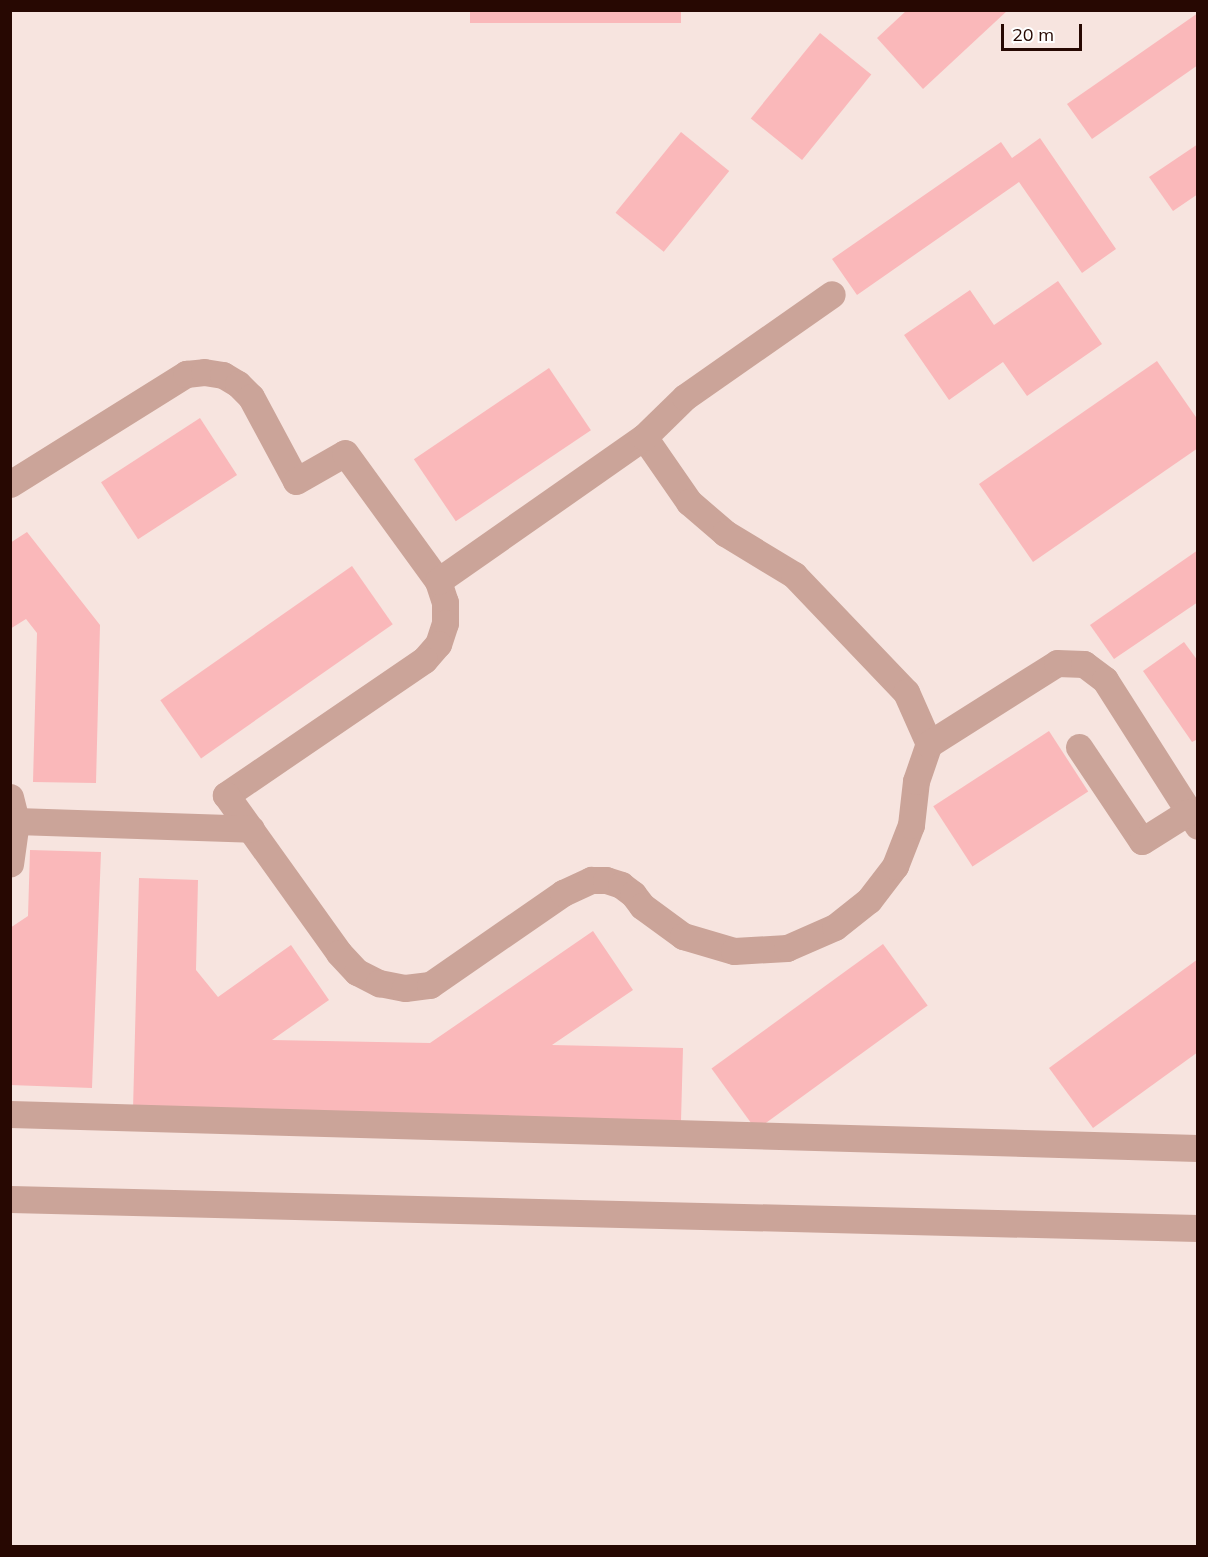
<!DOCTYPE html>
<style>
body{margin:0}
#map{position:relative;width:1208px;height:1557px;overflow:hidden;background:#f7e4df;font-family:Mulish,sans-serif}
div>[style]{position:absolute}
.building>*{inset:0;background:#fab8ba;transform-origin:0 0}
.minor>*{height:27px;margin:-13.5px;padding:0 13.5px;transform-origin:13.5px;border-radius:13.5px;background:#cba499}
span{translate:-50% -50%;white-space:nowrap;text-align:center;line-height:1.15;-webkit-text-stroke:4.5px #fff;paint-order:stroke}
.frame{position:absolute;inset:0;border:12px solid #270802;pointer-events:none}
.scale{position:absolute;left:1001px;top:24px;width:81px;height:27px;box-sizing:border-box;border:3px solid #270802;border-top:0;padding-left:8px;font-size:18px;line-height:21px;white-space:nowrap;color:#270802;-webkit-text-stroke:4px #fff;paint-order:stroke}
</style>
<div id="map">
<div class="building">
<i style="left:470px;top:10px;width:211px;height:13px"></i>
<i style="clip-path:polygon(907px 10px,1008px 10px,923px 89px,877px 38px)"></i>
<i style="clip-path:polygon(1198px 13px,1198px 65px,1092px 139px,1067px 104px)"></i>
<i style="left:820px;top:33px;width:66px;height:110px;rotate:39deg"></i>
<i style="left:681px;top:132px;width:62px;height:104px;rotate:39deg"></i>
<i style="clip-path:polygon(1040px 138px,1116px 249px,1082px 273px,1019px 182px,857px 295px,832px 259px,1001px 142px,1012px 158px)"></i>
<i style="clip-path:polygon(1198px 144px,1198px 194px,1173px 211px,1149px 177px)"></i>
<i style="clip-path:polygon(1058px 281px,1102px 344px,1027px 396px,1003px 362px,949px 400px,904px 335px,970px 290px,994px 325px)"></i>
<i style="clip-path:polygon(1157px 361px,1198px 420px,1198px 448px,1033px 562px,979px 484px)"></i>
<i style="left:549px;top:368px;width:75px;height:163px;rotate:56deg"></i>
<i style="left:200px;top:418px;width:68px;height:118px;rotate:57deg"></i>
<i style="clip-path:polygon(27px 532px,100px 625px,96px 783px,33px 782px,37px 633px,26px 619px,10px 629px,10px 543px)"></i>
<i style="clip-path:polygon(1198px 550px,1198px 602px,1114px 659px,1090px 625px)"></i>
<i style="left:352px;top:566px;width:71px;height:234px;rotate:55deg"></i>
<i style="clip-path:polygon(1184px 642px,1198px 661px,1198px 739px,1192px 742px,1143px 671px)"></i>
<i style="left:1049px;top:731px;width:72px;height:138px;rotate:57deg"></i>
<i style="clip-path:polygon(30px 850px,101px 852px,92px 1088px,10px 1085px,10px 928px,28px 916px)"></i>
<i style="clip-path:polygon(139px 878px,198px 880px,196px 970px,218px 997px,291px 945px,329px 1000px,272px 1040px,430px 1043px,593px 931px,633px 990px,552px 1045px,683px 1048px,681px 1121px,133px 1110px)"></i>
<i style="left:883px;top:944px;width:76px;height:212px;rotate:54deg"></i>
<i style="clip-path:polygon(1198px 959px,1198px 1052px,1093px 1128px,1049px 1068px)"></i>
</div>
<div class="minor">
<i style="left:644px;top:437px;width:79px;rotate:55.3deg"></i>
<i style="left:689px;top:502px;width:48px;rotate:40.7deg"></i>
<i style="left:725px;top:533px;width:81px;rotate:31.3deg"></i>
<i style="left:794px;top:575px;width:162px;rotate:46.3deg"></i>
<i style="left:906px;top:692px;width:57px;rotate:66.1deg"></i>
<i style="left:10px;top:484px;width:208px;rotate:-32deg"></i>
<i style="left:186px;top:374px;width:18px;rotate:-6deg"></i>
<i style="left:204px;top:372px;width:19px;rotate:9deg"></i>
<i style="left:223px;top:375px;width:17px;rotate:31deg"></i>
<i style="left:238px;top:384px;width:18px;rotate:45deg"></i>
<i style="left:251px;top:397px;width:95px;rotate:61.8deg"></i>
<i style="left:296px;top:481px;width:56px;rotate:-29.7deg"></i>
<i style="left:345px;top:453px;width:158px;rotate:54deg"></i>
<i style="left:438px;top:581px;width:22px;rotate:72deg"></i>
<i style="left:445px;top:602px;width:21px;rotate:90deg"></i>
<i style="left:445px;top:623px;width:22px;rotate:108deg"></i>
<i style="left:438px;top:644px;width:21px;rotate:131deg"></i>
<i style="left:424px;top:660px;width:240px;rotate:145.7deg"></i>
<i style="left:226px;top:795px;width:194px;rotate:54.4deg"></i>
<i style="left:339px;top:953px;width:26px;rotate:47deg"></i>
<i style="left:357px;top:972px;width:25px;rotate:27deg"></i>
<i style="left:379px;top:983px;width:26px;rotate:11deg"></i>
<i style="left:405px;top:988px;width:25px;rotate:-7deg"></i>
<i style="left:430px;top:985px;width:162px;rotate:-34.7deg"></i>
<i style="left:563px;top:893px;width:31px;rotate:-25deg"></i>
<i style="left:591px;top:880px;width:15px"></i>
<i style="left:606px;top:880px;width:16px;rotate:18deg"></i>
<i style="left:621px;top:885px;width:15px;rotate:37deg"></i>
<i style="left:633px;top:894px;width:15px;rotate:53deg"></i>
<i style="left:642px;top:906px;width:51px;rotate:36.2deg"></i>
<i style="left:683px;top:936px;width:53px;rotate:16.4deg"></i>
<i style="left:734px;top:951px;width:53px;rotate:-3.2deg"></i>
<i style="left:787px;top:948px;width:52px;rotate:-23.6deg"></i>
<i style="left:835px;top:927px;width:43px;rotate:-38.5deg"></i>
<i style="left:869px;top:900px;width:43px;rotate:-52.6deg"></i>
<i style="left:895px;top:866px;width:44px;rotate:-68.7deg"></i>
<i style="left:911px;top:825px;width:44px;rotate:-83.5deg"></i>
<i style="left:916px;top:781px;width:39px;rotate:-71deg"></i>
<i style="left:929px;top:744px;width:151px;rotate:-32.3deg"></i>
<i style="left:1057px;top:663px;width:27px;rotate:2deg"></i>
<i style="left:1084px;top:664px;width:26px;rotate:37deg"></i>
<i style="left:1105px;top:680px;width:173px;rotate:57.5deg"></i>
<i style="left:438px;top:581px;width:251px;rotate:-35deg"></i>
<i style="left:644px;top:437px;width:57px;rotate:-44.3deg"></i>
<i style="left:685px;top:397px;width:179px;rotate:-35deg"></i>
<i style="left:1079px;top:747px;width:113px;rotate:56.2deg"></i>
<i style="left:1142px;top:841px;width:54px;rotate:-32.2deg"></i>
<i style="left:10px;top:797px;width:25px;rotate:76deg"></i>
<i style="left:16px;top:821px;width:43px;rotate:97.9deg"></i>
<i style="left:16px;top:821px;width:235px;rotate:1.9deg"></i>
<i style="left:10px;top:1114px;width:1188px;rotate:1.64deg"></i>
<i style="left:10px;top:1199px;width:1188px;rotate:1.4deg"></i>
</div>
<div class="frame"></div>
<div class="scale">20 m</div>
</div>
